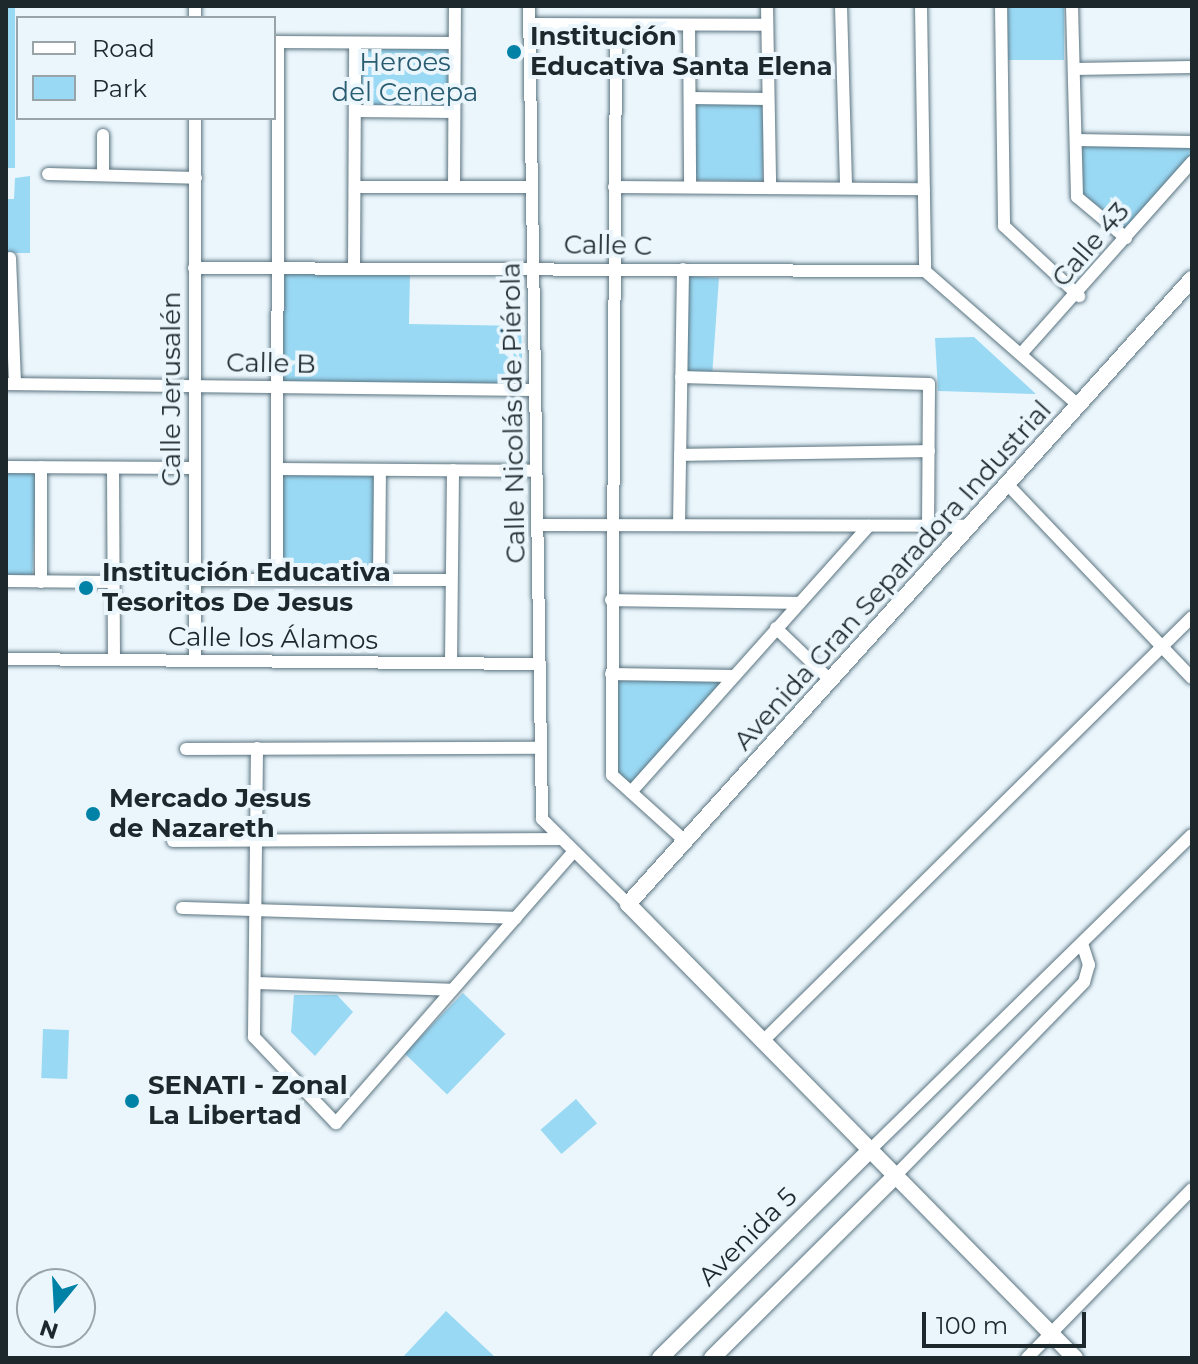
<!DOCTYPE html>
<meta charset="utf-8">
<style>
body{margin:0}
#map{position:relative;width:1198px;height:1364px;overflow:hidden;background:#ebf6fc;font-family:Montserrat,sans-serif}
div>[style]{position:absolute}
.green>*{inset:0;background:#9ad9f4;transform-origin:0 0}
.roads{filter:drop-shadow(0 0 2px #5b7480) drop-shadow(0 0 2px #5b7480)}
.minor>*{height:12px;margin:-6px;padding:0 6px;transform-origin:6px;border-radius:6px;background:#fff}
.tertiary>*{height:16px;margin:-8px;padding:0 8px;transform-origin:8px;border-radius:8px;background:#fff}
.dots>*{width:22px;height:22px;translate:-50% -50%;box-sizing:border-box;border:4px solid #ebf6fc;border-radius:50%}
span{translate:-50% -50%;white-space:nowrap;text-align:center;line-height:1.15;-webkit-text-stroke:8px #ebf6fc;paint-order:stroke}
.poi-label{font-size:26px;color:#1d282c;font-weight:700}
.left{translate:0 -50%;text-align:left}
.park-label{font-size:26px;color:#295c70}
.street-label{font-size:26px;color:#1d282c}
.frame{position:absolute;inset:0;border:8px solid #1d282c;pointer-events:none}
.legend{position:absolute;left:16px;top:16px;width:260px;height:104px;box-sizing:border-box;background:#ebf6fc;border:2px solid #99a4a9;margin:0;padding:10px 14px;list-style:none;font-size:24px;color:#1d282c}
.legend li{display:flex;align-items:center;gap:16px;height:40px}
.legend b{width:40px;border:2px solid #99a4a9}
.north{position:absolute;left:16px;top:1268px;width:80px;height:80px;box-sizing:border-box;background:#ebf6fc;border:2px solid #99a4a9;border-radius:50%;rotate:198deg;font-size:22px;font-weight:700;line-height:32px;text-align:center;color:#1d282c}
.north::after{content:'';display:block;margin:auto;width:28px;height:36px;background:#0081a6;clip-path:polygon(50% 0,100% 100%,50% 72%,0 100%)}
.scale{position:absolute;left:922px;top:1312px;width:164px;height:36px;box-sizing:border-box;border:4px solid #1d282c;border-top:0;padding-left:10px;font-size:24px;line-height:28px;white-space:nowrap;color:#1d282c;-webkit-text-stroke:6px #ebf6fc;paint-order:stroke}
</style>
<div id="map">
<div class="green">
<i style="left:6px;top:6px;width:9px;height:162px"></i>
<i style="left:1008px;top:6px;width:56px;height:54px"></i>
<i style="left:450px;top:48px;width:61px;height:91px;rotate:89deg"></i>
<i style="left:695px;top:101px;width:69px;height:79px;rotate:1deg"></i>
<i style="clip-path:polygon(1082px 146px,1192px 146px,1192px 156px,1126px 229px,1083px 194px)"></i>
<i style="clip-path:polygon(30px 176px,30px 253px,6px 253px,6px 199px,14px 199px,15px 178px)"></i>
<i style="clip-path:polygon(281px 271px,410px 273px,409px 324px,521px 326px,523px 385px,280px 383px)"></i>
<i style="left:688px;top:276px;width:31px;height:96px;rotate:4deg"></i>
<i style="clip-path:polygon(974px 337px,1036px 394px,938px 391px,935px 338px)"></i>
<i style="left:6px;top:471px;width:30px;height:104px;rotate:2deg"></i>
<i style="left:283px;top:474px;width:92px;height:99px"></i>
<i style="clip-path:polygon(726px 679px,631px 785px,615px 772px,616px 681px)"></i>
<i style="left:463px;top:993px;width:59px;height:84px;rotate:44deg"></i>
<i style="clip-path:polygon(294px 995px,337px 995px,353px 1012px,315px 1056px,291px 1032px)"></i>
<i style="left:43px;top:1029px;width:26px;height:49px;rotate:2deg"></i>
<i style="left:576px;top:1099px;width:32px;height:47px;rotate:49deg"></i>
<i style="clip-path:polygon(446px 1311px,496px 1358px,402px 1358px)"></i>
</div>
<div class="roads">
<div class="minor">
<i style="left:529px;top:6px;width:813px;rotate:89.08deg"></i>
<i style="left:542px;top:819px;width:121px;rotate:44.7deg"></i>
<i style="left:767px;top:6px;width:179px;rotate:89deg"></i>
<i style="left:841px;top:6px;width:181px;rotate:88.4deg"></i>
<i style="left:921px;top:6px;width:265px;rotate:89.1deg"></i>
<i style="left:1001px;top:6px;width:220px;rotate:89.2deg"></i>
<i style="left:1004px;top:226px;width:103px;rotate:43deg"></i>
<i style="left:1072px;top:6px;width:191px;rotate:88.5deg"></i>
<i style="left:1077px;top:197px;width:64px;rotate:39.9deg"></i>
<i style="left:195px;top:18px;width:12px;rotate:-90deg"></i>
<i style="left:530px;top:24px;width:237px;rotate:0.2deg"></i>
<i style="left:616px;top:25px;width:750px;rotate:90.31deg"></i>
<i style="left:612px;top:775px;width:98px;rotate:42.1deg"></i>
<i style="left:689px;top:25px;width:161px;rotate:89.6deg"></i>
<i style="left:274px;top:42px;width:180px;rotate:0.3deg"></i>
<i style="left:1074px;top:69px;width:118px;rotate:-1deg"></i>
<i style="left:690px;top:98px;width:78px;rotate:0.7deg"></i>
<i style="left:355px;top:111px;width:99px;rotate:0.6deg"></i>
<i style="left:1076px;top:140px;width:116px;rotate:1deg"></i>
<i style="left:48px;top:174px;width:148px;rotate:1.5deg"></i>
<i style="left:103px;top:175px;width:40px;rotate:-90deg"></i>
<i style="left:355px;top:187px;width:177px"></i>
<i style="left:454px;top:187px;width:181px;rotate:-89.7deg"></i>
<i style="left:614px;top:187px;width:310px;rotate:0.4deg"></i>
<i style="left:10px;top:258px;width:126px;rotate:87.7deg"></i>
<i style="left:354px;top:267px;width:223px;rotate:-89.7deg"></i>
<i style="left:194px;top:268px;width:731px;rotate:0.24deg"></i>
<i style="left:925px;top:271px;width:205px;rotate:41.2deg"></i>
<i style="left:1021px;top:354px;width:257px;rotate:-48.3deg"></i>
<i style="left:681px;top:377px;width:248px;rotate:1.6deg"></i>
<i style="left:929px;top:384px;width:142px;rotate:90.4deg"></i>
<i style="left:6px;top:384px;width:529px;rotate:0.65deg"></i>
<i style="left:680px;top:455px;width:249px;rotate:-0.9deg"></i>
<i style="left:6px;top:467px;width:189px;rotate:0.3deg"></i>
<i style="left:113px;top:468px;width:192px;rotate:89.7deg"></i>
<i style="left:277px;top:469px;width:259px;rotate:0.4deg"></i>
<i style="left:1009px;top:486px;width:265px;rotate:46.4deg"></i>
<i style="left:537px;top:525px;width:435px;rotate:0.1deg"></i>
<i style="left:679px;top:525px;width:256px;rotate:-89.1deg"></i>
<i style="left:195px;top:580px;width:256px"></i>
<i style="left:277px;top:580px;width:538px;rotate:-89.89deg"></i>
<i style="left:379px;top:580px;width:110px;rotate:-89.5deg"></i>
<i style="left:6px;top:581px;width:107px;rotate:0.5deg"></i>
<i style="left:41px;top:582px;width:115px;rotate:-90deg"></i>
<i style="left:611px;top:600px;width:188px;rotate:0.9deg"></i>
<i style="left:776px;top:628px;width:76px;rotate:43.9deg"></i>
<i style="left:6px;top:659px;width:533px;rotate:0.54deg"></i>
<i style="left:195px;top:660px;width:542px;rotate:-90deg"></i>
<i style="left:451px;top:663px;width:193px;rotate:-89.4deg"></i>
<i style="left:611px;top:674px;width:123px;rotate:0.9deg"></i>
<i style="left:257px;top:748px;width:289px;rotate:90.6deg"></i>
<i style="left:254px;top:1037px;width:119px;rotate:46.4deg"></i>
<i style="left:336px;top:1123px;width:361px;rotate:-48.8deg"></i>
<i style="left:186px;top:749px;width:355px;rotate:-0.2deg"></i>
<i style="left:631px;top:792px;width:357px;rotate:-48.2deg"></i>
<i style="left:173px;top:841px;width:388px;rotate:-0.3deg"></i>
<i style="left:182px;top:908px;width:334px;rotate:1.7deg"></i>
<i style="left:256px;top:983px;width:196px;rotate:2deg"></i>
<i style="left:765px;top:1039px;width:600px;rotate:-44.66deg"></i>
<i style="left:870px;top:1150px;width:450px;rotate:-44.4deg"></i>
<i style="left:895px;top:1176px;width:271px;rotate:-45.7deg"></i>
<i style="left:1084px;top:982px;width:18px;rotate:-74deg"></i>
<i style="left:1089px;top:965px;width:23px;rotate:-108deg"></i>
<i style="left:1027px;top:1358px;width:236px;rotate:-45.7deg"></i>
</div>
<div class="tertiary">
<i style="left:660px;top:1358px;width:296px;rotate:-44.7deg"></i>
<i style="left:712px;top:1358px;width:258px;rotate:-44.8deg"></i>
<i style="left:1075px;top:1358px;width:637px;rotate:-134.55deg"></i>
<i style="left:628px;top:904px;width:842px;rotate:-47.94deg"></i>
</div>
</div>
<div class="dots">
<i style="left:514px;top:52px;background:#0081a6"></i>
<i style="left:86px;top:588px;background:#0081a6"></i>
<i style="left:93px;top:814px;background:#0081a6"></i>
<i style="left:132px;top:1101px;background:#0081a6"></i>
</div>
<div class="poi-label">
<span class="left" style="left:530px;top:52px">Institución<br>Educativa Santa Elena</span>
<span class="left" style="left:102px;top:588px">Institución Educativa<br>Tesoritos De Jesus</span>
<span class="left" style="left:109px;top:814px">Mercado Jesus<br>de Nazareth</span>
<span class="left" style="left:148px;top:1101px">SENATI - Zonal<br>La Libertad</span>
</div>
<div class="park-label">
<span style="left:405px;top:78px">Heroes<br>del Cenepa</span>
</div>
<div class="street-label">
<span style="left:1091px;top:245px;rotate:-49deg">Calle 43</span>
<span style="left:608px;top:246px;rotate:1deg">Calle C</span>
<span style="left:271px;top:364px;rotate:1deg">Calle B</span>
<span style="left:172px;top:389px;rotate:-90deg">Calle Jerusalén</span>
<span style="left:514px;top:413px;rotate:-91deg">Calle Nicolás de Piérola</span>
<span style="left:893px;top:576px;rotate:-48deg">Avenida Gran Separadora Industrial</span>
<span style="left:273px;top:639px;rotate:1deg">Calle los Álamos</span>
<span style="left:748px;top:1237px;rotate:-45deg">Avenida 5</span>
</div>
<div class="frame"></div>
<ul class="legend">
<li><b style="height:10px;background:#fff"></b>Road</li>
<li><b style="height:22px;background:#9ad9f4"></b>Park</li>
</ul>
<div class="north">N</div>
<div class="scale">100 m</div>
</div>
